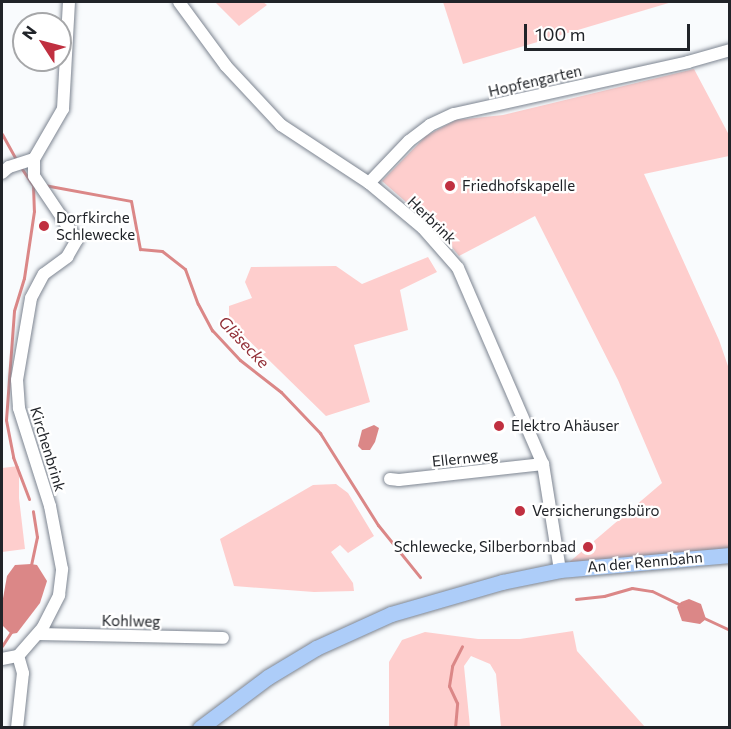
<!DOCTYPE html>
<meta charset="utf-8">
<style>
body{margin:0}
#map{position:relative;width:731px;height:729px;overflow:hidden;background:#f9fbfd;font-family:Commissioner,sans-serif}
div>[style]{position:absolute}
.green>*{inset:0;background:#fececd}
.water>*{inset:0;background:#db8787}
.stream>*{height:3px;margin:-1.5px;padding:0 1.5px;transform-origin:1.5px;border-radius:1.5px;background:#db8787}
.roads{filter:drop-shadow(0 0 2px #7d8591) drop-shadow(0 0 2px #7d8591)}
.minor>*{height:12px;margin:-6px;padding:0 6px;transform-origin:6px;border-radius:6px;background:#fff}
.major>*{height:15px;margin:-7.5px;padding:0 7.5px;transform-origin:7.5px;border-radius:7.5px;background:#adcdf9}
.dots>*{width:16px;height:16px;translate:-50% -50%;box-sizing:border-box;border:3px solid #fff;border-radius:50%}
span{translate:-50% -50%;white-space:nowrap;text-align:center;line-height:1.15;-webkit-text-stroke:4.5px #fff;paint-order:stroke}
.street-label{font-size:15px;color:#212429}
.poi-label{font-size:15px;color:#212429}
.left{translate:0 -50%;text-align:left}
.right{translate:-100% -50%;text-align:right}
.water-label{font-size:16px;color:#902d35;font-style:italic}
.frame{position:absolute;inset:0;border:3px solid #212429;pointer-events:none}
.north{position:absolute;left:12px;top:12px;width:60px;height:60px;box-sizing:border-box;background:#fff;border:2px solid #a6a7a9;border-radius:50%;rotate:306deg;font-size:16px;font-weight:700;line-height:24px;text-align:center;color:#212429}
.north::after{content:'';display:block;margin:auto;width:21px;height:27px;background:#c03040;clip-path:polygon(50% 0,100% 100%,50% 72%,0 100%)}
.scale{position:absolute;left:524px;top:24px;width:166px;height:27px;box-sizing:border-box;border:3px solid #212429;border-top:0;padding-left:8px;font-size:18px;line-height:21px;white-space:nowrap;color:#212429;-webkit-text-stroke:4px #fff;paint-order:stroke}
</style>
<div id="map">
<div class="green">
<i style="clip-path:polygon(215px 2px,263px 2px,267px 5px,239px 26px)"></i>
<i style="clip-path:polygon(443px 2px,672px 2px,463px 64px)"></i>
<i style="clip-path:polygon(694px 69px,729px 135px,729px 156px,644px 174px,719px 340px,729px 369px,729px 556px,560px 570px,662px 483px,618px 380px,535px 216px,459px 256px,438px 230px,382px 181px,426px 136px,456px 120px,503px 115px)"></i>
<i style="clip-path:polygon(428px 257px,437px 272px,400px 290px,408px 330px,354px 345px,370px 402px,326px 416px,229px 321px,229px 306px,252px 298px,245px 282px,251px 267px,336px 266px,362px 284px)"></i>
<i style="clip-path:polygon(19px 466px,19px 498px,25px 549px,2px 552px,2px 468px)"></i>
<i style="clip-path:polygon(336px 484px,348px 493px,374px 536px,348px 553px,340px 545px,331px 552px,353px 583px,354px 591px,314px 592px,234px 586px,220px 539px,313px 485px)"></i>
<i style="clip-path:polygon(573px 631px,577px 651px,645px 727px,501px 727px,496px 674px,490px 664px,471px 656px,464px 666px,470px 727px,389px 727px,389px 662px,402px 640px,425px 632px,478px 639px,520px 639px)"></i>
</div>
<div class="water">
<i style="clip-path:polygon(374px 425px,379px 428px,375px 442px,370px 450px,362px 450px,358px 446px,362px 430px)"></i>
<i style="clip-path:polygon(31px 564px,37px 565px,47px 581px,40px 603px,17px 633px,11px 634px,2px 625px,2px 604px,7px 576px,15px 565px)"></i>
<i style="clip-path:polygon(689px 599px,701px 604px,706px 619px,700px 624px,682px 621px,677px 607px,681px 602px)"></i>
</div>
<div class="stream">
<i style="left:2px;top:134px;width:31px;rotate:61deg"></i>
<i style="left:20px;top:166px;width:23px;rotate:56deg"></i>
<i style="left:33px;top:185px;width:26px;rotate:88deg"></i>
<i style="left:34px;top:211px;width:68px;rotate:98.5deg"></i>
<i style="left:24px;top:278px;width:34px;rotate:107deg"></i>
<i style="left:14px;top:311px;width:109px;rotate:94.2deg"></i>
<i style="left:6px;top:420px;width:38px;rotate:79deg"></i>
<i style="left:13px;top:457px;width:45px;rotate:69.1deg"></i>
<i style="left:44px;top:185px;width:88px;rotate:10.4deg"></i>
<i style="left:131px;top:201px;width:49px;rotate:79.4deg"></i>
<i style="left:140px;top:249px;width:22px;rotate:5deg"></i>
<i style="left:162px;top:251px;width:29px;rotate:38deg"></i>
<i style="left:185px;top:269px;width:37px;rotate:70deg"></i>
<i style="left:198px;top:304px;width:30px;rotate:62deg"></i>
<i style="left:212px;top:330px;width:41px;rotate:47deg"></i>
<i style="left:240px;top:360px;width:52px;rotate:38deg"></i>
<i style="left:281px;top:392px;width:57px;rotate:46.4deg"></i>
<i style="left:320px;top:433px;width:109px;rotate:57.8deg"></i>
<i style="left:378px;top:525px;width:67px;rotate:51.1deg"></i>
<i style="left:31px;top:565px;width:29px;rotate:-78deg"></i>
<i style="left:37px;top:537px;width:26px;rotate:-99deg"></i>
<i style="left:576px;top:599px;width:28px;rotate:-6deg"></i>
<i style="left:604px;top:596px;width:29px;rotate:-16deg"></i>
<i style="left:632px;top:588px;width:20px;rotate:9deg"></i>
<i style="left:652px;top:591px;width:34px;rotate:26deg"></i>
<i style="left:704px;top:618px;width:29px;rotate:25deg"></i>
<i style="left:2px;top:646px;width:17px;rotate:-57deg"></i>
<i style="left:455px;top:728px;width:25px;rotate:-85deg"></i>
<i style="left:457px;top:703px;width:19px;rotate:-115deg"></i>
<i style="left:449px;top:686px;width:20px;rotate:-81deg"></i>
<i style="left:452px;top:666px;width:22px;rotate:-63deg"></i>
</div>
<div class="roads">
<div class="minor">
<i style="left:179px;top:2px;width:79px;rotate:53.7deg"></i>
<i style="left:226px;top:66px;width:81px;rotate:47deg"></i>
<i style="left:281px;top:125px;width:105px;rotate:33.4deg"></i>
<i style="left:369px;top:183px;width:70px;rotate:39.8deg"></i>
<i style="left:423px;top:228px;width:53px;rotate:48.8deg"></i>
<i style="left:458px;top:268px;width:214px;rotate:66.6deg"></i>
<i style="left:543px;top:464px;width:107px;rotate:80.9deg"></i>
<i style="left:2px;top:173px;width:9px;rotate:-41deg"></i>
<i style="left:9px;top:167px;width:26px;rotate:-18deg"></i>
<i style="left:369px;top:183px;width:58px;rotate:-46.4deg"></i>
<i style="left:409px;top:141px;width:26px;rotate:-37deg"></i>
<i style="left:430px;top:125px;width:26px;rotate:-25deg"></i>
<i style="left:454px;top:114px;width:240px;rotate:-12.5deg"></i>
<i style="left:688px;top:62px;width:44px;rotate:-15.9deg"></i>
<i style="left:390px;top:479px;width:9px;rotate:6deg"></i>
<i style="left:399px;top:480px;width:145px;rotate:-6.3deg"></i>
<i style="left:38px;top:634px;width:185px;rotate:1.2deg"></i>
<i style="left:2px;top:659px;width:16px;rotate:-11deg"></i>
<i style="left:18px;top:656px;width:38px;rotate:-49deg"></i>
<i style="left:43px;top:627px;width:36px;rotate:-63deg"></i>
<i style="left:59px;top:595px;width:26px;rotate:-83deg"></i>
<i style="left:62px;top:569px;width:64px;rotate:-100.8deg"></i>
<i style="left:50px;top:506px;width:103px;rotate:-107.6deg"></i>
<i style="left:19px;top:408px;width:28px;rotate:-94deg"></i>
<i style="left:17px;top:380px;width:83px;rotate:-80.3deg"></i>
<i style="left:31px;top:298px;width:27px;rotate:-62deg"></i>
<i style="left:44px;top:274px;width:29px;rotate:-36deg"></i>
<i style="left:67px;top:257px;width:20px;rotate:-60deg"></i>
<i style="left:77px;top:240px;width:77px;rotate:-123.9deg"></i>
<i style="left:34px;top:176px;width:17px;rotate:-90deg"></i>
<i style="left:34px;top:159px;width:58px;rotate:-59.9deg"></i>
<i style="left:63px;top:109px;width:107px;rotate:-86.8deg"></i>
<i style="left:17px;top:728px;width:55px;rotate:-83.8deg"></i>
<i style="left:23px;top:673px;width:18px;rotate:-106deg"></i>
</div>
<div class="major">
<i style="left:200px;top:728px;width:85px;rotate:-36.9deg"></i>
<i style="left:268px;top:677px;width:56px;rotate:-31.1deg"></i>
<i style="left:316px;top:648px;width:82px;rotate:-24.4deg"></i>
<i style="left:391px;top:614px;width:116px;rotate:-16.1deg"></i>
<i style="left:502px;top:582px;width:59px;rotate:-11.7deg"></i>
<i style="left:560px;top:570px;width:171px;rotate:-5deg"></i>
</div>
</div>
<div class="dots">
<i style="left:450px;top:186px;background:#c03040"></i>
<i style="left:44px;top:226px;background:#c03040"></i>
<i style="left:499px;top:426px;background:#c03040"></i>
<i style="left:520px;top:511px;background:#c03040"></i>
<i style="left:588px;top:547px;background:#c03040"></i>
</div>
<div class="street-label">
<span style="left:535px;top:81px;rotate:-13deg">Hopfengarten</span>
<span style="left:432px;top:220px;rotate:44deg">Herbrink</span>
<span style="left:48px;top:449px;rotate:73deg">Kirchenbrink</span>
<span style="left:465px;top:458px;rotate:-6deg">Ellernweg</span>
<span style="left:645px;top:562px;rotate:-5deg">An der Rennbahn</span>
<span style="left:131px;top:621px;rotate:1deg">Kohlweg</span>
</div>
<div class="poi-label">
<span class="left" style="left:462px;top:186px">Friedhofskapelle</span>
<span class="left" style="left:56px;top:226px">Dorfkirche<br>Schlewecke</span>
<span class="left" style="left:511px;top:426px">Elektro Ahäuser</span>
<span class="left" style="left:532px;top:511px">Versicherungsbüro</span>
<span class="right" style="left:576px;top:547px">Schlewecke, Silberbornbad</span>
</div>
<div class="water-label">
<span style="left:244px;top:342px;rotate:46deg">Gläsecke</span>
</div>
<div class="frame"></div>
<div class="north">N</div>
<div class="scale">100 m</div>
</div>
